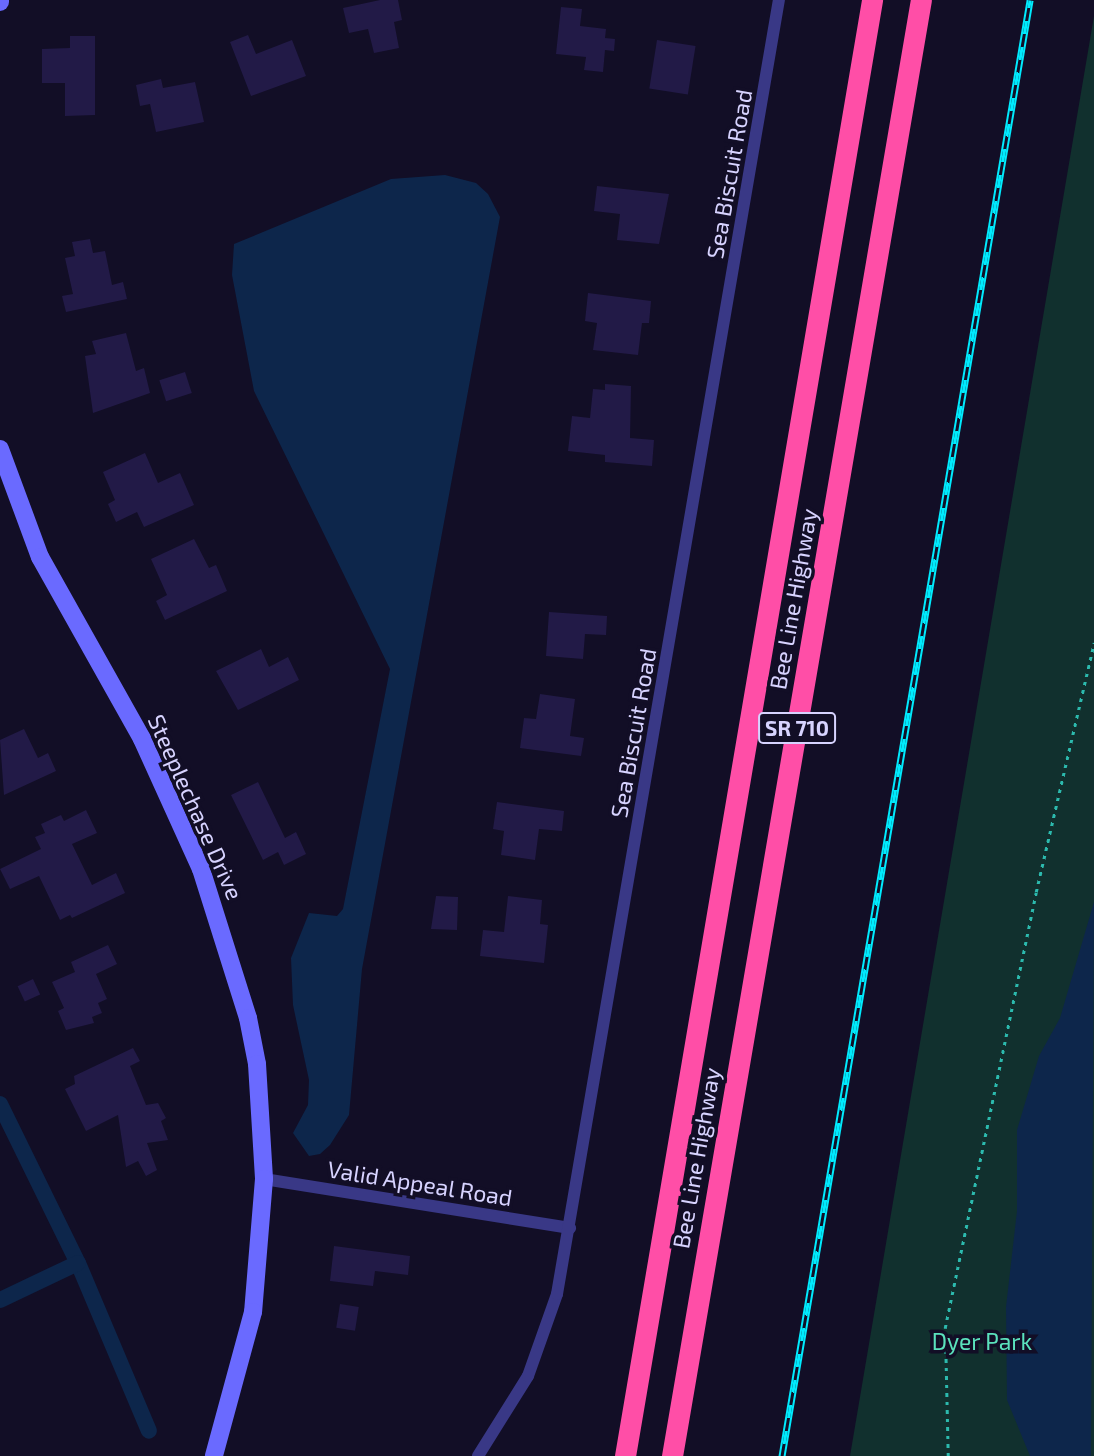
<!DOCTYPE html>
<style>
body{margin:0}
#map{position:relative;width:1094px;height:1456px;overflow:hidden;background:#120e26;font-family:"Exo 2",sans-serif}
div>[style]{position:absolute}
.green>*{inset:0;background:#11302e}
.water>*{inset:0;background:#0d264b}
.canal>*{height:16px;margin:-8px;padding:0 8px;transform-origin:8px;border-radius:8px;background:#0d264b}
.building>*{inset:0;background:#221a47;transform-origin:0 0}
.path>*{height:2.5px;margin-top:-1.25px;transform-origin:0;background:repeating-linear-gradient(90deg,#2cbaae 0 3.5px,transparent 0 8.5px)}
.street>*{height:12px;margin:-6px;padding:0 6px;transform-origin:6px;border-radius:6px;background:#393886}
.secondary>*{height:18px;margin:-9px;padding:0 9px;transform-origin:9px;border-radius:9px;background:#6a6aff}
.highway>*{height:21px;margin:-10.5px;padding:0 10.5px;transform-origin:10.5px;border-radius:10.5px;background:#ff4ea7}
.rail>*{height:7px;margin-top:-3.5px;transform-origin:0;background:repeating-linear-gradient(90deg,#120e26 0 13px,#00ebfe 0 26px);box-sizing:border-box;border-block:2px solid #00ebfe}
span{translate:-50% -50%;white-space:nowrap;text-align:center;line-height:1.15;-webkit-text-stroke:7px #120e26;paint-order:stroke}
.shield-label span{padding:2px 5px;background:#120e26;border:2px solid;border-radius:5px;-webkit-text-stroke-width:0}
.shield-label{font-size:21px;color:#d7d3ff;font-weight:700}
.street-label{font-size:23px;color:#d7d3ff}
.park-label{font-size:23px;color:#5be2bd}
</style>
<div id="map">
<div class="green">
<i style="clip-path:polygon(1094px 16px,1094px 1456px,850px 1456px)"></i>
</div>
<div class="water">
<i style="clip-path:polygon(445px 175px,476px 183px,488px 194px,500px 217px,362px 969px,349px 1115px,330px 1145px,320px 1154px,309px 1156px,293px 1133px,308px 1105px,309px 1080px,293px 1005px,291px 958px,309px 913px,337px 916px,343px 909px,390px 669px,254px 391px,232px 275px,234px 244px,391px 179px)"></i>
<i style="clip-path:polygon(1094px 902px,1091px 1456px,1030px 1456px,1007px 1400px,1006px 1307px,1017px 1211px,1017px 1130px,1039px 1056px,1060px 1018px)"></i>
</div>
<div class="canal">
<i style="left:0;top:1104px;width:177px;rotate:63.9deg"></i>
<i style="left:78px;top:1263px;width:182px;rotate:67.1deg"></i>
<i style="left:0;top:1300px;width:86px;rotate:-25.4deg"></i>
</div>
<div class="building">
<i style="clip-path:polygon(380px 0,398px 0,402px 20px,394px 22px,399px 48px,374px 53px,368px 29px,349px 33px,343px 8px)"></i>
<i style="clip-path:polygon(561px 7px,582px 9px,580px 26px,606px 29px,605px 38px,615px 39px,614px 51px,605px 50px,603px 72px,584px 70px,586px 57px,556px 54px)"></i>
<i style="clip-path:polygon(248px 35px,256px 54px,292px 40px,306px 76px,251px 96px,230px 42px)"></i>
<i style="clip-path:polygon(70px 36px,95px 36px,95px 115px,65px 116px,65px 83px,42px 83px,42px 49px,70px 48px)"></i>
<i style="left:657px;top:40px;width:39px;height:49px;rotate:9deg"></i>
<i style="clip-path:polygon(161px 79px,163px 88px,195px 82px,204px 122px,156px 132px,150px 104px,140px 106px,136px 85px)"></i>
<i style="clip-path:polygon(597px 186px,669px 194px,659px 244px,617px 240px,620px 214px,594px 211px)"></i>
<i style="clip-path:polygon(90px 239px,93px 253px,105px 251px,112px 285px,123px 282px,127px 299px,66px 312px,62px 296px,73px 294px,65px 258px,75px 256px,72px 242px)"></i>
<i style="clip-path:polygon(588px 293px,651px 301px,649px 323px,642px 323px,638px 355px,593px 350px,597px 323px,585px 321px)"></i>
<i style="clip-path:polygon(126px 333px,136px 371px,144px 368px,150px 393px,93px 413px,85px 356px,96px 354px,92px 341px)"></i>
<i style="left:185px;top:372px;width:22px;height:27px;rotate:72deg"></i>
<i style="clip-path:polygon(605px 384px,631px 386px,630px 438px,654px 440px,652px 466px,605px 462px,605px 455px,568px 451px,572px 416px,590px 418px,593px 389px,605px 390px)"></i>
<i style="clip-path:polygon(145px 453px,158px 483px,180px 473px,194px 505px,144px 527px,137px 512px,116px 522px,108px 504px,115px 500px,103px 472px)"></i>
<i style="clip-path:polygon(194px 539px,209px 568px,216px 565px,227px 591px,165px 620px,156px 601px,167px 595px,151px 559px)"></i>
<i style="clip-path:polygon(549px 612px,607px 616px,606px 635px,585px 634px,583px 659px,546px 656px)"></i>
<i style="clip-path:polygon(261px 649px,269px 667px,288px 657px,299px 680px,238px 710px,216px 671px)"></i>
<i style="clip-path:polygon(540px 694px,575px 699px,570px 736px,584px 738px,581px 756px,520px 748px,524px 718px,536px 719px)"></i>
<i style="clip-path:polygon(24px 729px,38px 758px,48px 753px,56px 771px,4px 795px,0 740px)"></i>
<i style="clip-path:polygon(258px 782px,285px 838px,296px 832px,306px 854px,284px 865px,278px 852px,263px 860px,231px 795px)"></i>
<i style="clip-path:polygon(497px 802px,564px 811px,562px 831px,539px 829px,535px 860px,501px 855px,504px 831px,493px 829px)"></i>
<i style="clip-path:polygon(86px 810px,97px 833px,72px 844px,92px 885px,116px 873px,125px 893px,72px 918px,70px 915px,60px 920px,39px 876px,10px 889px,0 869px,41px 849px,35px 837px,45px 833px,41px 824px,61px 815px,64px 821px)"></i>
<i style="clip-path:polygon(436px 896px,458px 897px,457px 930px,431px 929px)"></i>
<i style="clip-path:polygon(508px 896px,542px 900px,540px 924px,548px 925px,544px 963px,480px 956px,483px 930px,504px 932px)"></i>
<i style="clip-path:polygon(108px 945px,117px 964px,96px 974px,107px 999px,98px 1003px,102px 1013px,92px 1017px,94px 1023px,66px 1030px,58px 1011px,64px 1008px,52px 982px,75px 972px,71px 962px)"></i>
<i style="left:33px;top:979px;width:17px;height:17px;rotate:65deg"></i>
<i style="clip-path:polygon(133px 1048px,140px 1061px,130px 1066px,146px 1105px,158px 1103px,166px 1118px,161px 1121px,168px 1140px,147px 1143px,157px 1170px,146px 1176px,138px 1161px,126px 1167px,118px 1115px,86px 1131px,65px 1089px,75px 1084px,74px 1076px)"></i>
<i style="clip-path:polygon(334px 1246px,410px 1256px,408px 1275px,375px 1271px,373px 1286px,330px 1281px)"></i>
<i style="left:340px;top:1304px;width:19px;height:24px;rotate:9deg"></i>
</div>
<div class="path">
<i style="left:948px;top:1456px;width:128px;rotate:-91.3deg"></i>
<i style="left:945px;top:1328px;width:445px;rotate:-78.2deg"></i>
<i style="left:1036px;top:892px;width:256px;rotate:-76.9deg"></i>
</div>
<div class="street">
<i style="left:264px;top:1179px;width:310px;rotate:9.1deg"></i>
<i style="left:478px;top:1456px;width:94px;rotate:-58deg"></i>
<i style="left:528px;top:1376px;width:87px;rotate:-70.5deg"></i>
<i style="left:557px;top:1294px;width:1313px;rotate:-80.27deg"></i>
</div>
<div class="secondary">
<i style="left:0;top:2px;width:2px;rotate:-90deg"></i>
<i style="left:0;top:449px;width:115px;rotate:69.7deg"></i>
<i style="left:40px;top:557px;width:209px;rotate:60.7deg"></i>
<i style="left:142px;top:739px;width:143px;rotate:65.6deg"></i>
<i style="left:201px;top:869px;width:156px;rotate:72.5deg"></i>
<i style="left:248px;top:1018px;width:47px;rotate:78.9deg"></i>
<i style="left:257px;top:1064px;width:115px;rotate:86.5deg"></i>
<i style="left:264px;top:1179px;width:133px;rotate:94.7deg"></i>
<i style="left:253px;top:1312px;width:149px;rotate:105.2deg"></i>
</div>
<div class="highway">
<i style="left:625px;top:1456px;width:1477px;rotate:-80.37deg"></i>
<i style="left:672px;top:1456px;width:1477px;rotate:-80.3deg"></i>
</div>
<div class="rail">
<i style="left:782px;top:1456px;width:1477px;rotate:-80.33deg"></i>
</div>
<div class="shield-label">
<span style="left:797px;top:728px">SR 710</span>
</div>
<div class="street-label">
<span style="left:729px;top:174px;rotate:-80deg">Sea Biscuit Road</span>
<span style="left:793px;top:599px;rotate:-80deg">Bee Line Highway</span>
<span style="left:633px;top:733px;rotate:-80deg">Sea Biscuit Road</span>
<span style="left:196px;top:807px;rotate:66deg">Steeplechase Drive</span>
<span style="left:696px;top:1158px;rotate:-80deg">Bee Line Highway</span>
<span style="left:420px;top:1183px;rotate:9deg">Valid Appeal Road</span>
</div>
<div class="park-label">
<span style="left:982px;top:1341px">Dyer Park</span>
</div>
</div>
